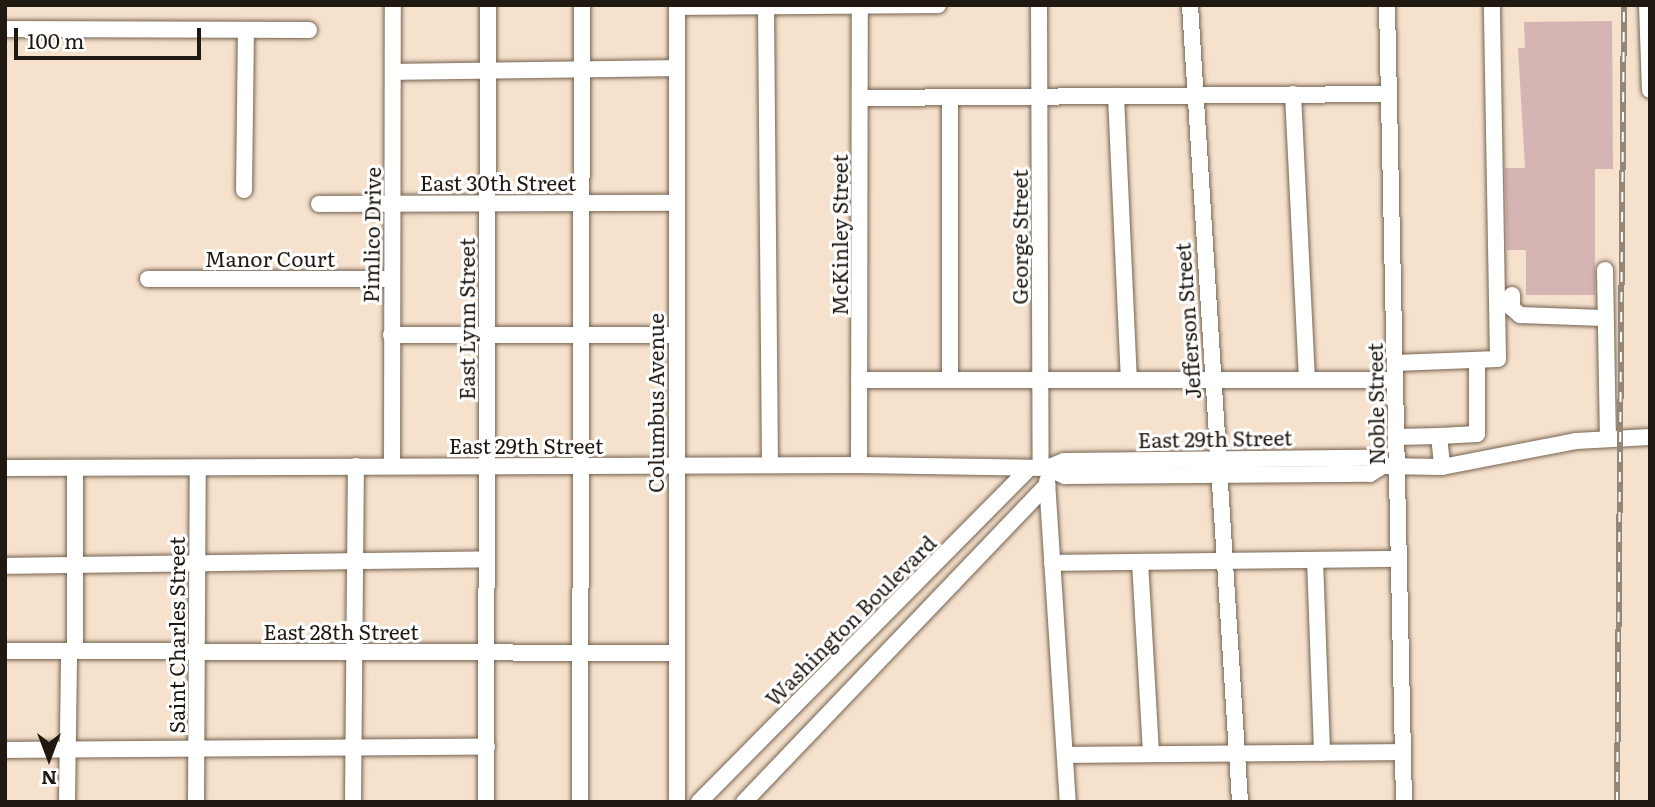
<!DOCTYPE html>
<style>
body{margin:0}
#map{position:relative;width:1655px;height:807px;overflow:hidden;background:#f5e1cc;font-family:Literata,serif}
div>[style]{position:absolute}
.building>*{inset:0;background:#d4b5b4}
.roads{filter:drop-shadow(0 0 2px #756351) drop-shadow(0 0 2px #756351)}
.minor>*{height:16px;margin:-8px;padding:0 8px;transform-origin:8px;border-radius:8px;background:#fff}
.rail>*{height:6px;margin-top:-3px;transform-origin:0;background:repeating-linear-gradient(90deg,#fff 0 10px,#958777 0 20px);box-sizing:border-box;border-block:2px solid #958777}
span{translate:-50% -50%;white-space:nowrap;text-align:center;line-height:1.15;-webkit-text-stroke:6px #fff;paint-order:stroke}
.street-label{font-size:21px;color:#201911}
.frame{position:absolute;inset:0;border:7px solid #201911;pointer-events:none}
.north{position:absolute;left:14px;top:723px;width:70px;height:70px;-webkit-text-stroke:5px #fff;paint-order:stroke;rotate:180deg;font-size:19px;font-weight:700;line-height:28px;text-align:center;color:#201911}
.north::after{content:'';display:block;margin:auto;width:24px;height:32px;background:#201911;clip-path:polygon(50% 0,100% 100%,50% 72%,0 100%)}
.scale{position:absolute;left:14px;top:28px;width:187px;height:32px;box-sizing:border-box;border:4px solid #201911;border-top:0;padding-left:9px;font-size:21px;line-height:24px;white-space:nowrap;color:#201911;-webkit-text-stroke:5px #fff;paint-order:stroke}
</style>
<div id="map">
<div class="building">
<i style="clip-path:polygon(1612px 21px,1613px 169px,1595px 169px,1595px 295px,1526px 295px,1526px 250px,1507px 250px,1505px 168px,1525px 168px,1518px 48px,1525px 48px,1524px 22px)"></i>
</div>
<div class="roads">
<div class="minor">
<i style="left:1039px;top:5px;width:463px;rotate:89.8deg"></i>
<i style="left:1190px;top:5px;width:799px;rotate:86.41deg"></i>
<i style="left:1387px;top:5px;width:797px;rotate:88.78deg"></i>
<i style="left:1647px;top:5px;width:85px;rotate:88deg"></i>
<i style="left:677px;top:7px;width:261px;rotate:-0.4deg"></i>
<i style="left:766px;top:8px;width:457px;rotate:89.5deg"></i>
<i style="left:5px;top:29px;width:304px;rotate:0.2deg"></i>
<i style="left:393px;top:72px;width:284px;rotate:-0.8deg"></i>
<i style="left:1293px;top:94px;width:285px;rotate:87.2deg"></i>
<i style="left:1116px;top:96px;width:283px;rotate:87.4deg"></i>
<i style="left:860px;top:98px;width:529px;rotate:-0.43deg"></i>
<i style="left:950px;top:98px;width:282px;rotate:90deg"></i>
<i style="left:244px;top:190px;width:160px;rotate:-89.3deg"></i>
<i style="left:319px;top:204px;width:358px;rotate:-0.2deg"></i>
<i style="left:1605px;top:270px;width:169px;rotate:89deg"></i>
<i style="left:148px;top:279px;width:243px"></i>
<i style="left:1512px;top:295px;width:13px;rotate:90deg"></i>
<i style="left:1512px;top:308px;width:11px;rotate:41deg"></i>
<i style="left:1520px;top:315px;width:83px;rotate:2.1deg"></i>
<i style="left:391px;top:335px;width:285px"></i>
<i style="left:1395px;top:363px;width:103px;rotate:-2.2deg"></i>
<i style="left:1498px;top:359px;width:354px;rotate:-91deg"></i>
<i style="left:859px;top:380px;width:536px"></i>
<i style="left:1439px;top:436px;width:38px;rotate:-3deg"></i>
<i style="left:1477px;top:434px;width:71px;rotate:-90deg"></i>
<i style="left:1397px;top:437px;width:42px;rotate:-1.4deg"></i>
<i style="left:1439px;top:436px;width:31px;rotate:84deg"></i>
<i style="left:859px;top:465px;width:460px;rotate:-89.9deg"></i>
<i style="left:392px;top:466px;width:461px;rotate:-89.9deg"></i>
<i style="left:5px;top:468px;width:854px;rotate:-0.2deg"></i>
<i style="left:859px;top:465px;width:188px;rotate:0.9deg"></i>
<i style="left:1047px;top:468px;width:20px;rotate:24deg"></i>
<i style="left:1065px;top:476px;width:305px;rotate:-0.4deg"></i>
<i style="left:1370px;top:474px;width:15px;rotate:-32deg"></i>
<i style="left:1047px;top:468px;width:18px;rotate:-22deg"></i>
<i style="left:1064px;top:461px;width:305px;rotate:-0.6deg"></i>
<i style="left:1369px;top:458px;width:16px;rotate:30deg"></i>
<i style="left:1383px;top:466px;width:59px;rotate:1deg"></i>
<i style="left:1442px;top:467px;width:136px;rotate:-11deg"></i>
<i style="left:1576px;top:441px;width:74px;rotate:-3.1deg"></i>
<i style="left:1047px;top:481px;width:322px;rotate:86.3deg"></i>
<i style="left:1315px;top:560px;width:193px;rotate:87.9deg"></i>
<i style="left:1140px;top:562px;width:192px;rotate:86.7deg"></i>
<i style="left:1052px;top:563px;width:347px;rotate:-0.7deg"></i>
<i style="left:5px;top:566px;width:482px;rotate:-0.8deg"></i>
<i style="left:5px;top:651px;width:671px;rotate:0.17deg"></i>
<i style="left:75px;top:651px;width:183px;rotate:-90deg"></i>
<i style="left:5px;top:750px;width:482px;rotate:-0.4deg"></i>
<i style="left:1065px;top:755px;width:338px;rotate:-0.5deg"></i>
<i style="left:67px;top:802px;width:151px;rotate:-89.2deg"></i>
<i style="left:196px;top:802px;width:334px;rotate:-89.7deg"></i>
<i style="left:353px;top:802px;width:336px;rotate:-89.5deg"></i>
<i style="left:486px;top:802px;width:797px;rotate:-89.86deg"></i>
<i style="left:580px;top:802px;width:797px;rotate:-89.86deg"></i>
<i style="left:677px;top:802px;width:797px;rotate:-90deg"></i>
<i style="left:699px;top:802px;width:470px;rotate:-45.3deg"></i>
<i style="left:744px;top:802px;width:439px;rotate:-46.3deg"></i>
</div>
</div>
<div class="rail">
<i style="left:1617px;top:802px;width:797px;rotate:-89.5deg"></i>
</div>
<div class="street-label">
<span style="left:498px;top:182px">East 30th Street</span>
<span style="left:371px;top:235px;rotate:-89deg">Pimlico Drive</span>
<span style="left:839px;top:235px;rotate:-90deg">McKinley Street</span>
<span style="left:1019px;top:237px;rotate:-90deg">George Street</span>
<span style="left:270px;top:258px">Manor Court</span>
<span style="left:466px;top:319px;rotate:-90deg">East Lynn Street</span>
<span style="left:1187px;top:321px;rotate:-94deg">Jefferson Street</span>
<span style="left:655px;top:403px;rotate:-90deg">Columbus Avenue</span>
<span style="left:1375px;top:404px;rotate:-91deg">Noble Street</span>
<span style="left:1215px;top:438px;rotate:-1deg">East 29th Street</span>
<span style="left:526px;top:445px">East 29th Street</span>
<span style="left:850px;top:620px;rotate:-45deg">Washington Boulevard</span>
<span style="left:341px;top:631px">East 28th Street</span>
<span style="left:176px;top:635px;rotate:-90deg">Saint Charles Street</span>
</div>
<div class="frame"></div>
<div class="north">N</div>
<div class="scale">100 m</div>
</div>
